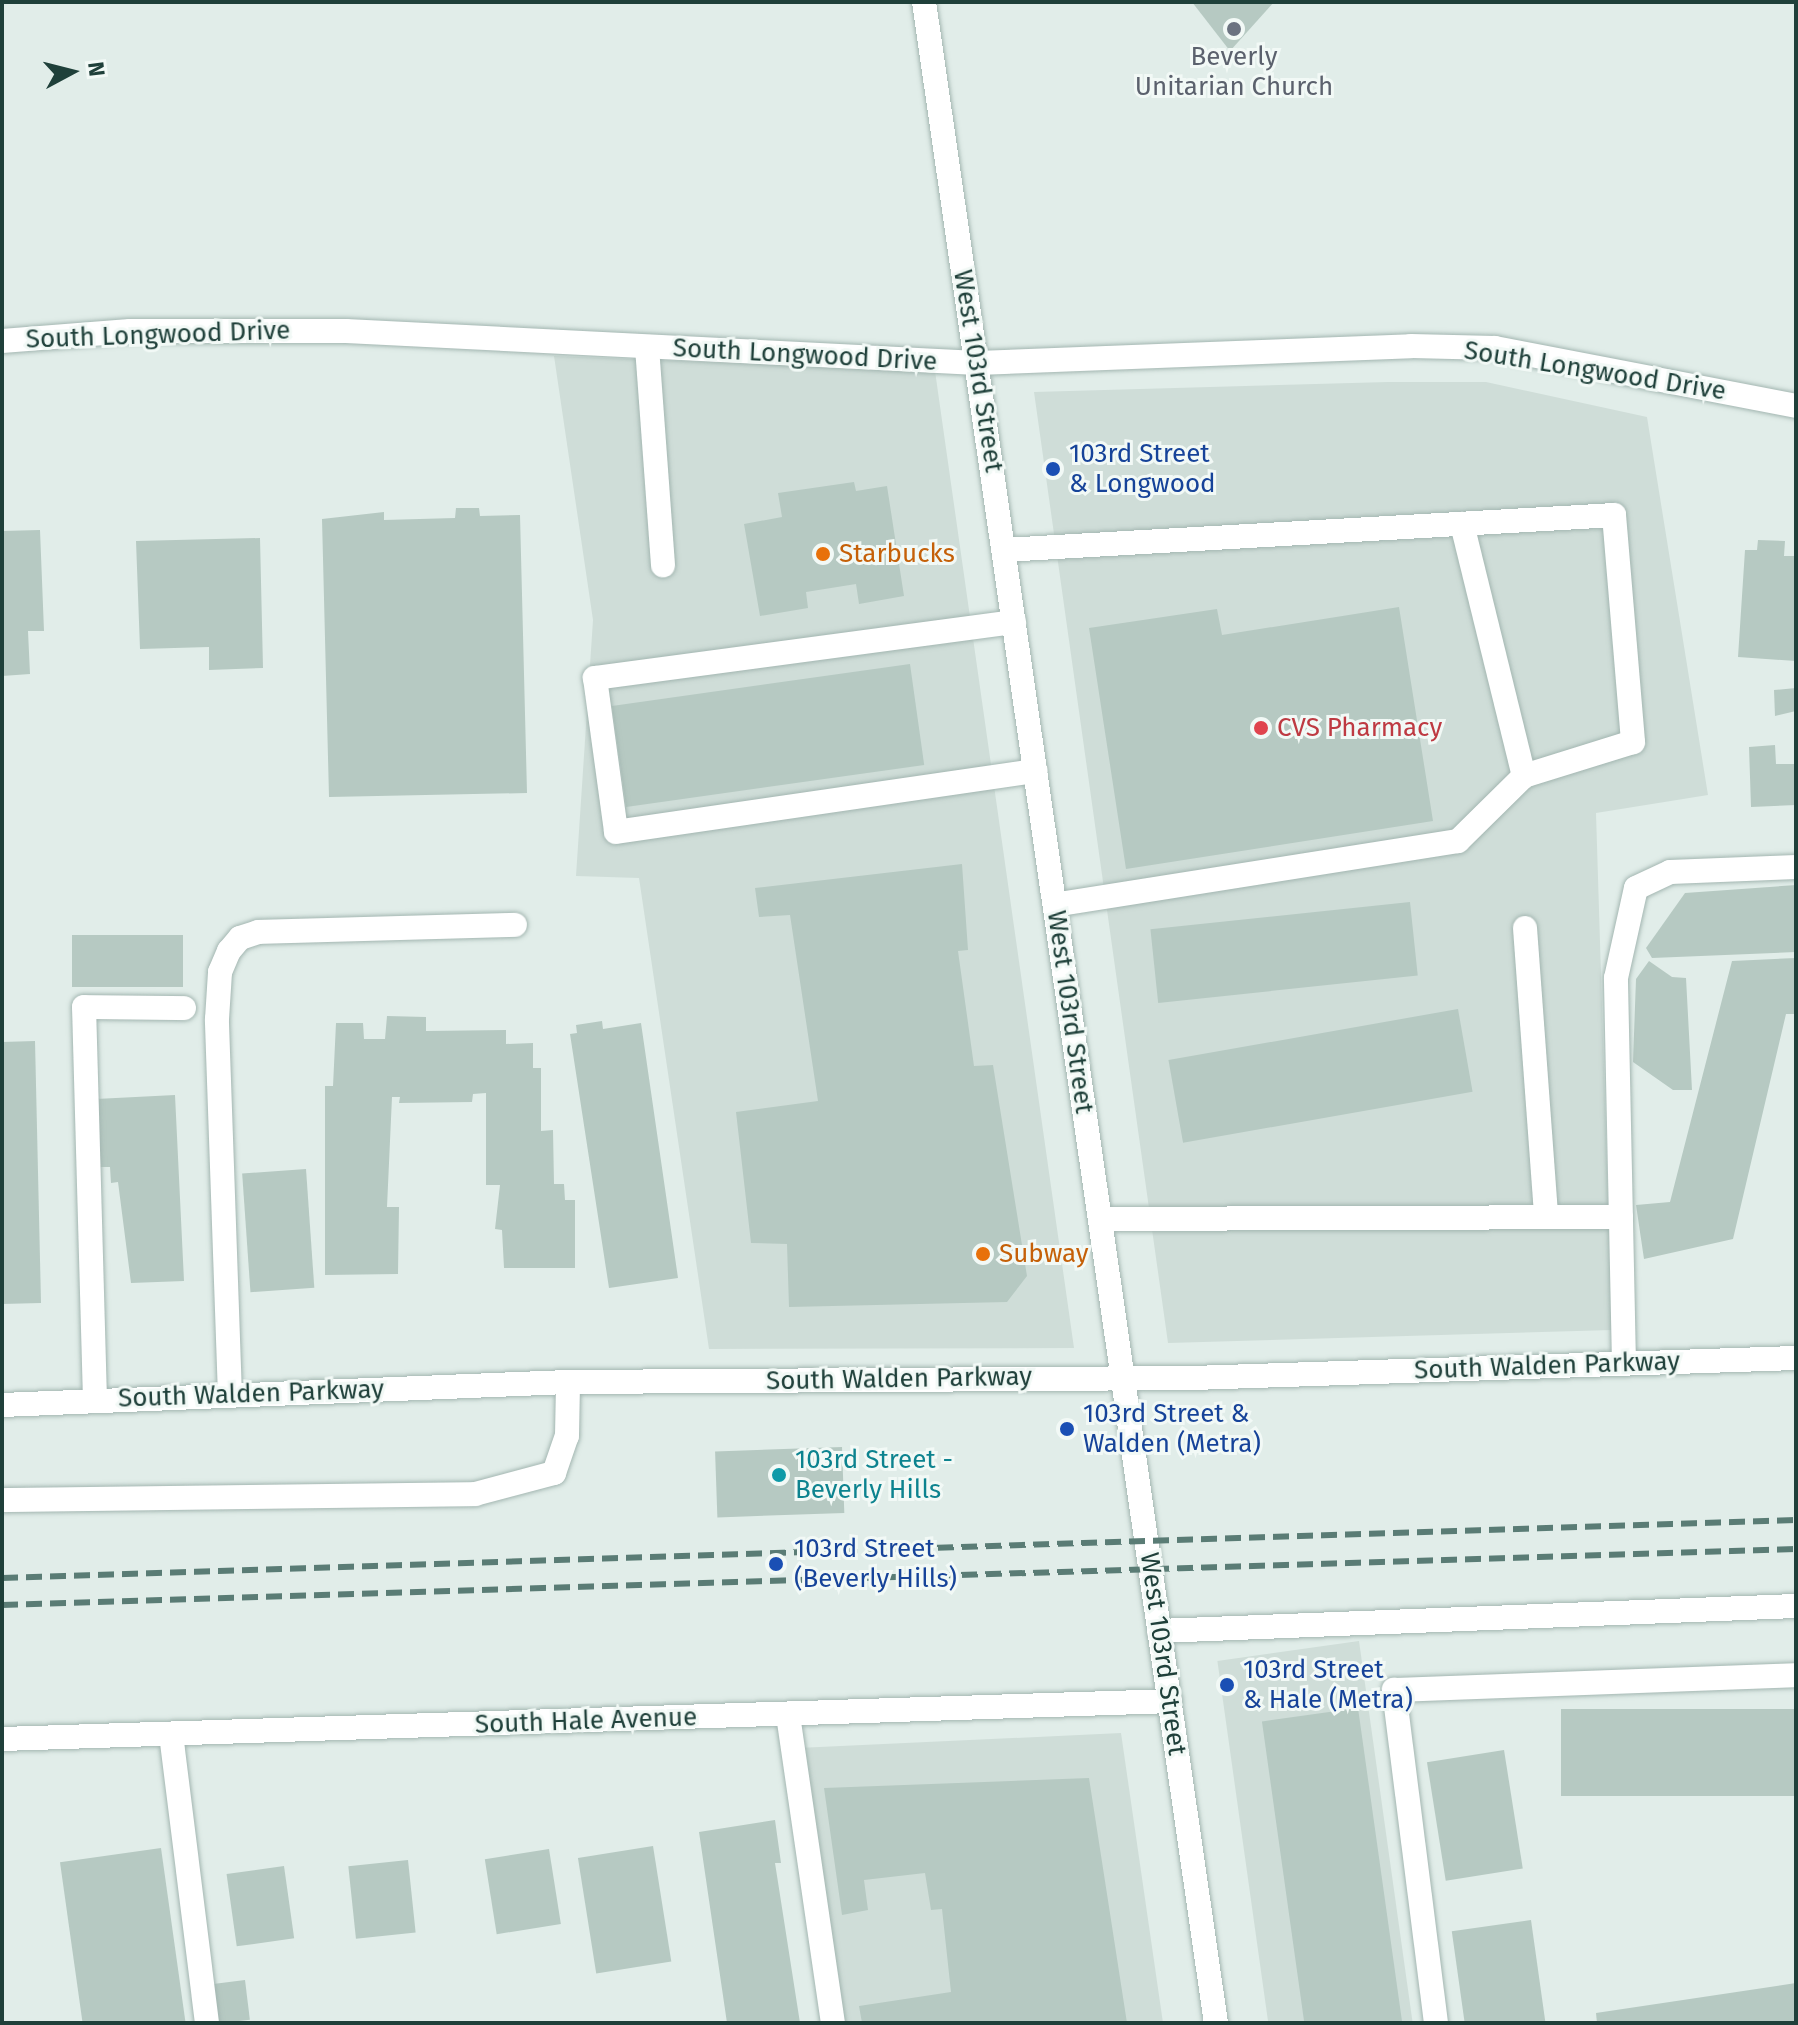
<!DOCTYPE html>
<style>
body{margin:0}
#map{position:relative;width:1798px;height:2025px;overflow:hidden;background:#e1ede9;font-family:"Fira Sans",sans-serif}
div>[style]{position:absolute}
.built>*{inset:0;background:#cfddd8;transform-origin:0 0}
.building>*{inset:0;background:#b6c9c2;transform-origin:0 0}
.roads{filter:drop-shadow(0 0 2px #a3b6b1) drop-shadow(0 0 2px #a3b6b1)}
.lane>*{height:24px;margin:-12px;padding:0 12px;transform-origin:12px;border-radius:12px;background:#fff}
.street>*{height:24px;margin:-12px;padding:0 12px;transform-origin:12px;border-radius:12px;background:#fff}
.secondary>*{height:24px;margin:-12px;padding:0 12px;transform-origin:12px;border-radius:12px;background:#fff}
.rail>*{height:6px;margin-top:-3px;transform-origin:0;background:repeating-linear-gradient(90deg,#5a7c75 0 16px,transparent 0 24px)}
.dots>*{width:22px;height:22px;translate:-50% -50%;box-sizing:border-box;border:4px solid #f2f9f6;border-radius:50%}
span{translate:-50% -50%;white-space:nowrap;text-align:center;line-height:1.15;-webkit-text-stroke:6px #f2f9f6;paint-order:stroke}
.worship-label{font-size:26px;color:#5b616d}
.street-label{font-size:26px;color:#1f403a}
.transit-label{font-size:26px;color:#164399}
.left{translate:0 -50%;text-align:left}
.food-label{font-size:26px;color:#c56008}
.health-label{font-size:26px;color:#be3a42}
.culture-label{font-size:26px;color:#0d838f}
.frame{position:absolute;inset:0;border:4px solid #1f403a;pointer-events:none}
.north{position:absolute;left:32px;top:32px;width:80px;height:80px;-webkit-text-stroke:6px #f2f9f6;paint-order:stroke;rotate:83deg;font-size:22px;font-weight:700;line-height:32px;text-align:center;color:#1f403a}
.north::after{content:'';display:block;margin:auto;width:28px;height:36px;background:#1f403a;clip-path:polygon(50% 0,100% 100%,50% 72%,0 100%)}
</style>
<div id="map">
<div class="built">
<i style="clip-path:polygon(554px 356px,935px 371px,1074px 1348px,709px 1349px,639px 878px,576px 876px,593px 620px)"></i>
<i style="clip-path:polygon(1388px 382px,1486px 382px,1647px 417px,1708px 795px,1596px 813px,1612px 1330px,1168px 1343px,1034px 392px)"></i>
<i style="left:1359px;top:1641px;width:385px;height:143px;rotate:82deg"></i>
<i style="clip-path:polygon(1121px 1733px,1163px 2023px,836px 2023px,798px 1748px)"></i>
</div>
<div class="building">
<i style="clip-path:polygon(1192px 2px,1274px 2px,1230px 51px)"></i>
<i style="clip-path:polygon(854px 482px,856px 491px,887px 486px,904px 596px,859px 604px,856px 584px,806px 592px,808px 608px,760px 616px,744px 524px,782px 517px,778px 493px)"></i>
<i style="clip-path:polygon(456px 508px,479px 508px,480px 516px,520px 515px,527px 793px,329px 797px,322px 519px,384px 512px,384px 520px,455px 518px)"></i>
<i style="clip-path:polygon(40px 530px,44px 631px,28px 631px,30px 674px,2px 676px,2px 531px)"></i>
<i style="clip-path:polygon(260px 538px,263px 668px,209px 670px,209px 647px,140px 649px,136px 541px)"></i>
<i style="clip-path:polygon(1758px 540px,1785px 541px,1784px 556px,1796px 556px,1796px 661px,1738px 657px,1745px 550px,1757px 550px)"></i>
<i style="clip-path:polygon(1399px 607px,1433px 821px,1126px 869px,1089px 628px,1217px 609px,1222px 635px)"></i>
<i style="left:910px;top:664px;width:102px;height:301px;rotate:82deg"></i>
<i style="clip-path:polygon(1796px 688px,1796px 711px,1775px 716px,1774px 690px)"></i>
<i style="clip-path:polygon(1775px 745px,1776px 764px,1796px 764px,1796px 805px,1751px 807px,1749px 747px)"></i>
<i style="clip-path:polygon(962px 864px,968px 950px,958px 951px,974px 1066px,993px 1065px,1027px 1276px,1007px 1302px,789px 1307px,787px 1244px,751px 1243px,736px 1112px,818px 1101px,790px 915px,759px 917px,755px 888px)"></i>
<i style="clip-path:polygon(1796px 885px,1796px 952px,1652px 958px,1646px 948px,1685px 893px)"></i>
<i style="left:1410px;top:902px;width:74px;height:261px;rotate:84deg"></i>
<i style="left:72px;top:935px;width:111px;height:52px"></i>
<i style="clip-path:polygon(1796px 958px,1796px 1014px,1786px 1014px,1733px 1239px,1644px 1259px,1636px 1205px,1670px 1202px,1732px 961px)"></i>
<i style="clip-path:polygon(1649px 961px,1672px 977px,1686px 978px,1692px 1090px,1673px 1090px,1633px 1062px,1636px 979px)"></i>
<i style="left:1458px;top:1009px;width:84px;height:294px;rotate:80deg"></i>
<i style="clip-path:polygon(387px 1016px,426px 1017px,426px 1031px,506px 1030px,506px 1044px,533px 1043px,533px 1068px,541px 1068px,541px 1131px,553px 1130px,554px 1184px,564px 1184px,565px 1200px,575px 1200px,575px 1268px,504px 1268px,502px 1230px,495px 1229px,500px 1185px,486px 1185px,486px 1093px,473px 1094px,472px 1102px,399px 1103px,400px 1097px,392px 1097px,387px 1207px,399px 1207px,398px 1274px,325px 1275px,325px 1086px,333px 1086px,336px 1023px,363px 1023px,364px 1039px,385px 1039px)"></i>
<i style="clip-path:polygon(602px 1021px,603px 1029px,641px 1023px,678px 1278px,609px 1288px,570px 1034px,577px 1033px,576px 1025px)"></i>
<i style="clip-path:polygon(35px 1041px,41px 1303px,2px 1304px,2px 1042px)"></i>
<i style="clip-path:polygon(175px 1095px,184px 1281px,131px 1283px,118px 1182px,111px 1183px,110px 1167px,99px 1167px,96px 1099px)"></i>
<i style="left:306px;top:1169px;width:119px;height:64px;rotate:86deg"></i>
<i style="left:842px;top:1447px;width:66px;height:127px;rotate:88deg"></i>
<i style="left:1358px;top:1708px;width:318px;height:97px;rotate:82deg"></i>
<i style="left:1796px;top:1709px;width:87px;height:235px;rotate:90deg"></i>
<i style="left:1504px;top:1750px;width:120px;height:78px;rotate:81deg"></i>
<i style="clip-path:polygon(1089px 1778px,1127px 2023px,862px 2023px,859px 2006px,951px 1992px,942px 1909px,931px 1910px,925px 1873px,864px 1880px,868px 1910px,842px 1915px,824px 1788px)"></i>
<i style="clip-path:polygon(775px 1820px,781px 1863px,775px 1863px,800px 2023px,727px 2023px,699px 1832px)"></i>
<i style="left:653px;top:1846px;width:117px;height:76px;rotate:81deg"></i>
<i style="left:161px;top:1848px;width:177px;height:102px;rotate:82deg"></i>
<i style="left:549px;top:1849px;width:76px;height:65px;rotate:81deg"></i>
<i style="left:408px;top:1860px;width:73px;height:60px;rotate:84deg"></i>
<i style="left:284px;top:1866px;width:73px;height:58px;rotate:82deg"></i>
<i style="left:1531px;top:1920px;width:104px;height:80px;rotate:82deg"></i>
<i style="left:245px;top:1980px;width:40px;height:32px;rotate:83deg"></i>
<i style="clip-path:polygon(1796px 1983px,1796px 2023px,1597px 2023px,1596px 2013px)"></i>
</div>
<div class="roads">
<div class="lane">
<i style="left:647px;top:347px;width:219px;rotate:85.8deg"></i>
<i style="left:1462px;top:524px;width:260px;rotate:76.2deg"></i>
<i style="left:1004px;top:550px;width:611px;rotate:-3.28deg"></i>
<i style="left:1614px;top:515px;width:228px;rotate:85.2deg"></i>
<i style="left:1633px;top:742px;width:114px;rotate:162.7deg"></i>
<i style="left:1524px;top:776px;width:93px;rotate:135.4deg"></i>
<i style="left:1458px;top:841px;width:408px;rotate:171deg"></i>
<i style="left:1014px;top:622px;width:423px;rotate:172.4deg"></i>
<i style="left:595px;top:678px;width:155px;rotate:82.2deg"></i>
<i style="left:616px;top:832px;width:424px;rotate:-8.3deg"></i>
<i style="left:1525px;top:928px;width:287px;rotate:85.8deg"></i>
<i style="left:1100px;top:1219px;width:521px;rotate:-0.22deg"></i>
<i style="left:1624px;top:1364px;width:386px;rotate:-91.2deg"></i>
<i style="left:1616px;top:978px;width:92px;rotate:-77.5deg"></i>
<i style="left:1636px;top:888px;width:38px;rotate:-25deg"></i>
<i style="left:1670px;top:872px;width:126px;rotate:-2.3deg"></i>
<i style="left:230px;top:1396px;width:377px;rotate:-92deg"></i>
<i style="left:217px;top:1019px;width:47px;rotate:-86.3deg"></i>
<i style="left:220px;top:972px;width:23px;rotate:-67deg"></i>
<i style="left:229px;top:951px;width:17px;rotate:-50deg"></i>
<i style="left:240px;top:938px;width:19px;rotate:-18deg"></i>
<i style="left:258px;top:932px;width:257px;rotate:-1.6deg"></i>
<i style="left:95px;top:1400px;width:393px;rotate:-91.6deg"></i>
<i style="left:84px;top:1007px;width:100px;rotate:0.6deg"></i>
<i style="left:2px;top:1500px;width:473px;rotate:-0.7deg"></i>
<i style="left:475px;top:1494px;width:82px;rotate:-14.9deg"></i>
<i style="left:554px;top:1473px;width:39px;rotate:-71deg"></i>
<i style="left:567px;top:1436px;width:54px;rotate:-88.9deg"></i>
<i style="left:1159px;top:1631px;width:637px;rotate:-2.25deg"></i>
<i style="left:788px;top:1715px;width:311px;rotate:81.7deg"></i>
<i style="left:171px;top:1734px;width:291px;rotate:82.9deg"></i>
<i style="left:1436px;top:2023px;width:336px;rotate:-97.2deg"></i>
<i style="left:1394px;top:1690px;width:402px;rotate:-2.1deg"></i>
</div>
<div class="street">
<i style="left:2px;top:1405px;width:566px;rotate:-2.33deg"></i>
<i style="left:568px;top:1382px;width:625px;rotate:-0.37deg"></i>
<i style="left:1193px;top:1378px;width:603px;rotate:-1.9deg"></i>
<i style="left:2px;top:1739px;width:1169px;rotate:-1.86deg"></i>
</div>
<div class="secondary">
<i style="left:924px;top:2px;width:2042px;rotate:81.78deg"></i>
<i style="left:2px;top:341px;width:128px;rotate:-4.5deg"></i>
<i style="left:130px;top:331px;width:216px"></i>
<i style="left:346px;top:331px;width:632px;rotate:2.9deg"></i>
<i style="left:977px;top:363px;width:434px;rotate:-2.2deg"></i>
<i style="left:1411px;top:346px;width:84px;rotate:1.4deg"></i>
<i style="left:1495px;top:348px;width:307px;rotate:10.9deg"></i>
</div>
</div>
<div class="rail">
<i style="left:2px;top:1578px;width:1795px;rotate:-1.85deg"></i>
<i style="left:2px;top:1605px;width:1795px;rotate:-1.79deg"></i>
</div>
<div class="dots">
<i style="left:1234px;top:29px;background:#6b7280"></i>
<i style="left:1053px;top:469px;background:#1a4fb4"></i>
<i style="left:823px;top:554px;background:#e8710a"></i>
<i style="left:1261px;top:728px;background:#e0444e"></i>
<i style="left:983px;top:1254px;background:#e8710a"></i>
<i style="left:1067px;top:1429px;background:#1a4fb4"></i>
<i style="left:779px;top:1475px;background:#0f9aa8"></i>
<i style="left:776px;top:1564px;background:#1a4fb4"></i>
<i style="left:1227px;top:1685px;background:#1a4fb4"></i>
</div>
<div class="worship-label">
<span style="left:1234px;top:72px">Beverly<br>Unitarian Church</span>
</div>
<div class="street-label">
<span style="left:158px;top:335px;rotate:-2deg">South Longwood Drive</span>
<span style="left:805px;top:355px;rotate:3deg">South Longwood Drive</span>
<span style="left:978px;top:371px;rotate:81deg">West 103rd Street</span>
<span style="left:1595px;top:371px;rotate:9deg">South Longwood Drive</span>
<span style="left:1070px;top:1012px;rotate:82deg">West 103rd Street</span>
<span style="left:1547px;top:1366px;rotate:-2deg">South Walden Parkway</span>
<span style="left:899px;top:1379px;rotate:-1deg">South Walden Parkway</span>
<span style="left:251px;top:1394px;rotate:-2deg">South Walden Parkway</span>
<span style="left:1163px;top:1654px;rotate:82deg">West 103rd Street</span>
<span style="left:586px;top:1721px;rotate:-2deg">South Hale Avenue</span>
</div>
<div class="transit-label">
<span class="left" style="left:1069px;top:469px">103rd Street<br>&amp; Longwood</span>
<span class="left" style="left:1083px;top:1429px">103rd Street &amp;<br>Walden (Metra)</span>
<span class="left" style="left:794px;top:1564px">103rd Street<br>(Beverly Hills)</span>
<span class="left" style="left:1243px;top:1685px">103rd Street<br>&amp; Hale (Metra)</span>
</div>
<div class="food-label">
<span class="left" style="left:839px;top:554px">Starbucks</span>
<span class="left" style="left:999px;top:1254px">Subway</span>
</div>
<div class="health-label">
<span class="left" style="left:1277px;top:728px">CVS Pharmacy</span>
</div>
<div class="culture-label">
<span class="left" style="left:795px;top:1475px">103rd Street -<br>Beverly Hills</span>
</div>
<div class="frame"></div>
<div class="north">N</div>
</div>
